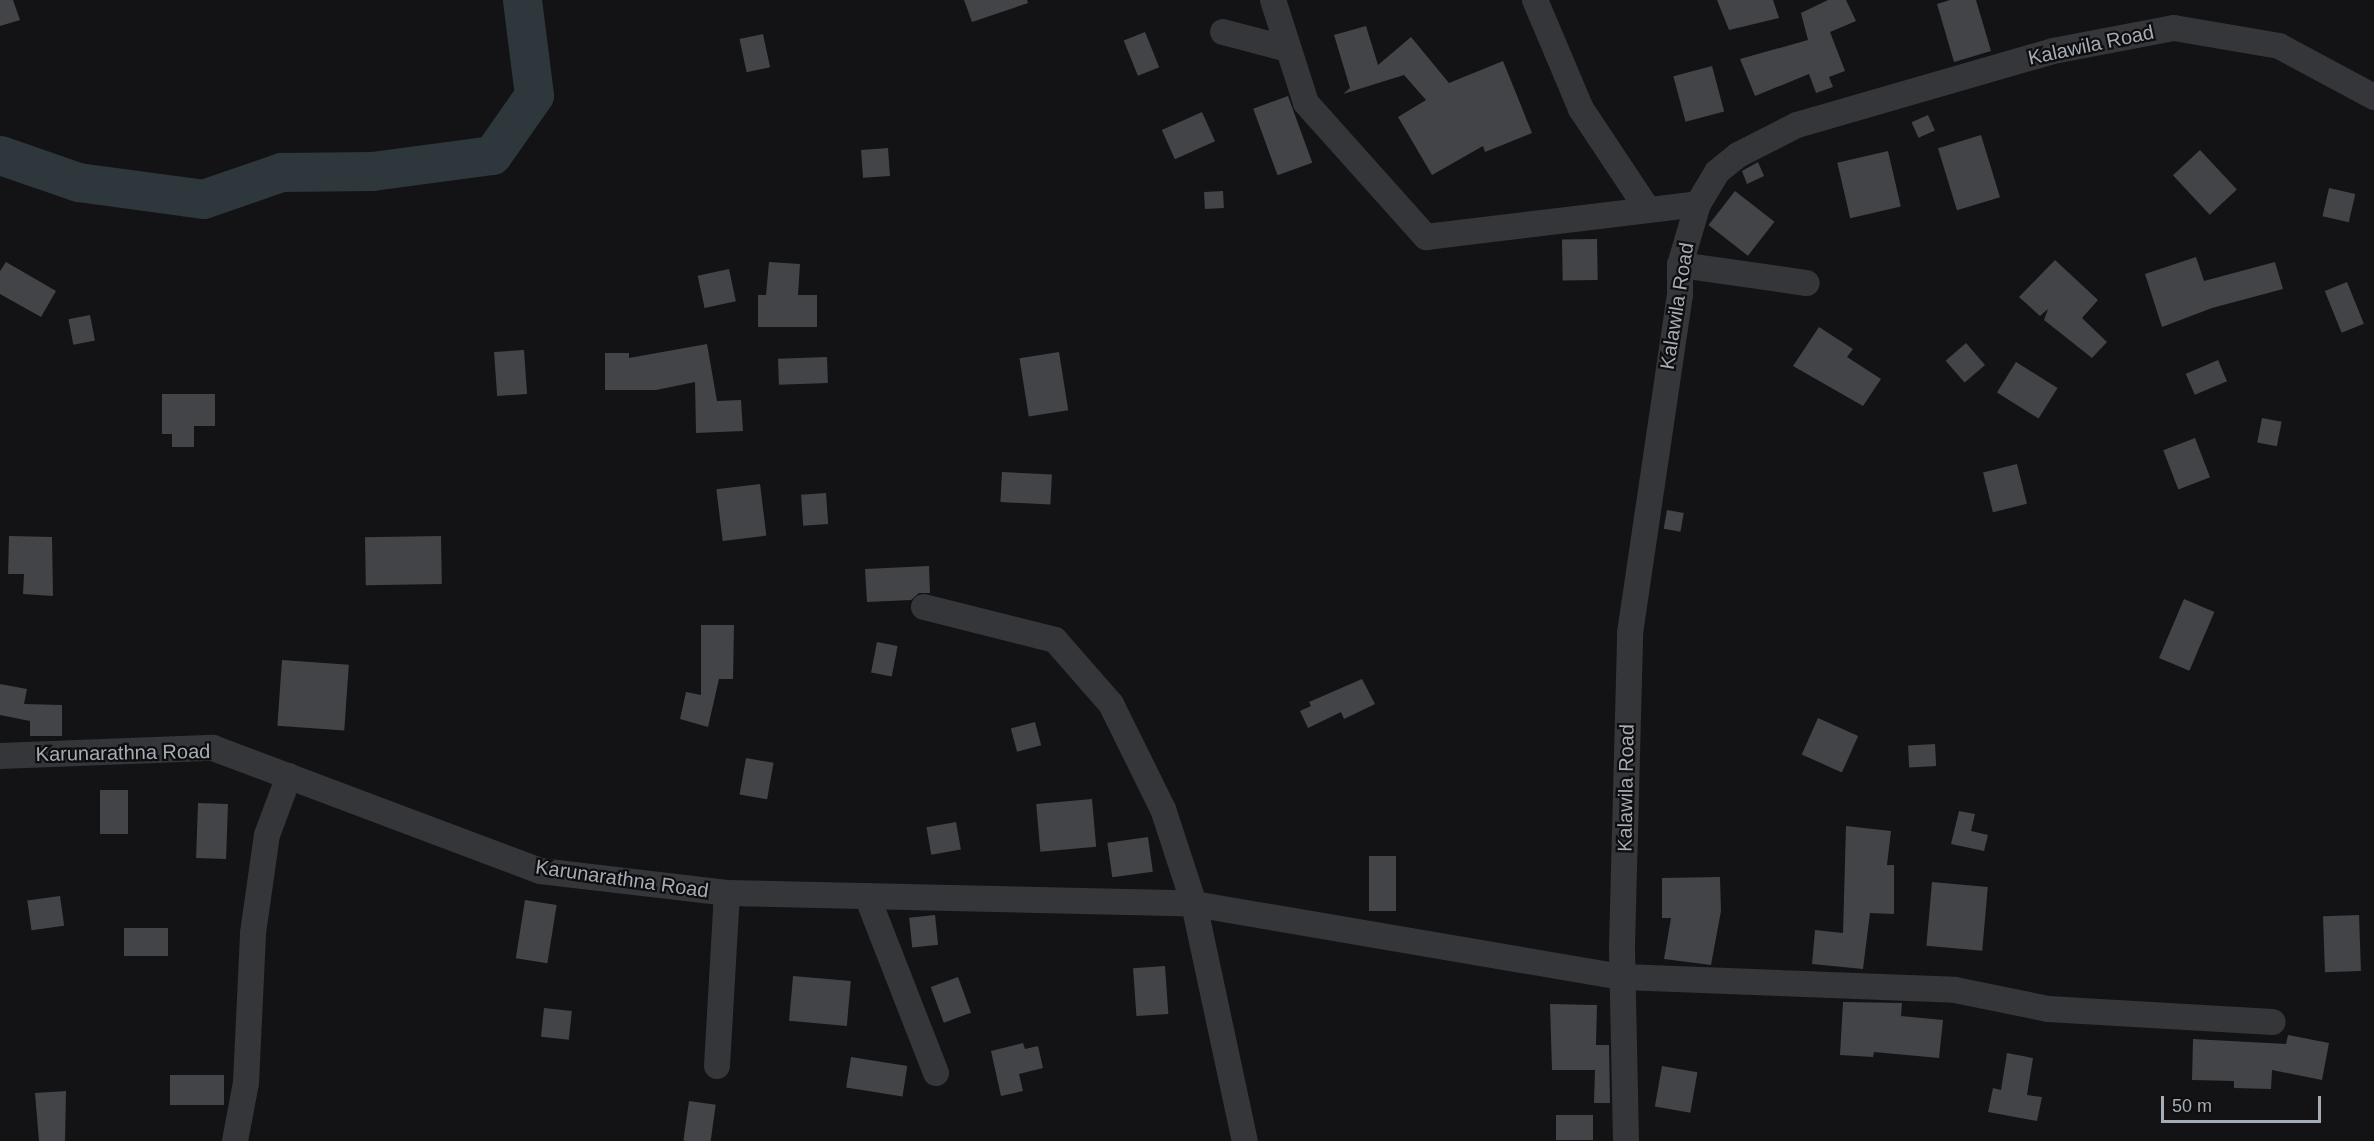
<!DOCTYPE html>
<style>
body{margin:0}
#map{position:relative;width:2374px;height:1141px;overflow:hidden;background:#131315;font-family:Arial,sans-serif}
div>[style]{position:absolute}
.river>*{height:39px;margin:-19.5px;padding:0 19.5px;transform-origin:19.5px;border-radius:19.5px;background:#2e373c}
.building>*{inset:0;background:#424447;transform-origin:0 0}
.minor>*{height:26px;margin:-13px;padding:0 13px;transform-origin:13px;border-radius:13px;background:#353639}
span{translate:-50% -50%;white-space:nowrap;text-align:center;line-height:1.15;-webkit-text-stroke:4.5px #0e0e10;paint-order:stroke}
.street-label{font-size:20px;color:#a6acb3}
.scale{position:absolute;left:2161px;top:1096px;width:160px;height:27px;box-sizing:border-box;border:3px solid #a6acb3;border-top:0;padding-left:8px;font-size:18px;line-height:21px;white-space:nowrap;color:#a6acb3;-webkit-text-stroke:4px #0e0e10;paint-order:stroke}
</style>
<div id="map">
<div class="river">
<i style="left:0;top:155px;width:83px;rotate:19.1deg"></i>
<i style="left:78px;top:182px;width:126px;rotate:7.7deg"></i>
<i style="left:203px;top:199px;width:83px;rotate:-19.1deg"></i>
<i style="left:281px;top:172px;width:91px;rotate:-0.6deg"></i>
<i style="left:372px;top:171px;width:121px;rotate:-7.6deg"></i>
<i style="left:492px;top:155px;width:73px;rotate:-55deg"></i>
<i style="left:534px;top:95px;width:96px;rotate:-97.2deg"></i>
</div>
<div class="building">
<i style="clip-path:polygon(0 0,13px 0,20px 20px,0 26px)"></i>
<i style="clip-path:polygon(964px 0,1027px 0,1028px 3px,972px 22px)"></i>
<i style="clip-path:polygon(1717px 0,1773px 0,1779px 18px,1729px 30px)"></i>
<i style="clip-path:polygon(1828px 0,1846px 0,1856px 21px,1830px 32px,1845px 71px,1829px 77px,1833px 87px,1816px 93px,1809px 74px,1755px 96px,1740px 59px,1808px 40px,1801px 13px)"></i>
<i style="clip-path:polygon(1950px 0,1976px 0,1991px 51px,1954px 62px,1937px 4px)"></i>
<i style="clip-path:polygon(1366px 26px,1378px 65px,1411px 37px,1449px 83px,1503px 61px,1532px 133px,1485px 152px,1483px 146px,1432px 175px,1398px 117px,1426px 100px,1404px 75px,1343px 94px,1350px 88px,1334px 35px)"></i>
<i style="left:1145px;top:32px;width:38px;height:23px;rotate:68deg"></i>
<i style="left:763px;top:34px;width:34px;height:24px;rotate:78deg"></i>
<i style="left:1712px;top:66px;width:47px;height:40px;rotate:75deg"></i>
<i style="left:1288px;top:96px;width:71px;height:37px;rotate:70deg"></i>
<i style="left:1202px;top:112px;width:32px;height:44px;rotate:66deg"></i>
<i style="left:1928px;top:115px;width:17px;height:18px;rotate:66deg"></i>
<i style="left:1981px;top:135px;width:65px;height:45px;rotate:73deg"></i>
<i style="left:888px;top:148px;width:28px;height:27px;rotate:86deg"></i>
<i style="left:2200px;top:150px;width:54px;height:37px;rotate:47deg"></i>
<i style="left:1888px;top:151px;width:57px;height:52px;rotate:77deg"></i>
<i style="clip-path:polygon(1758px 162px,1764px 176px,1747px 184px,1742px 171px)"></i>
<i style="left:2329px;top:188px;width:27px;height:29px;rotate:13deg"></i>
<i style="left:1223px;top:191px;width:17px;height:19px;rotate:87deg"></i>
<i style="left:1735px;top:191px;width:50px;height:43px;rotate:38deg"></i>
<i style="left:1597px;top:239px;width:41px;height:35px;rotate:89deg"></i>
<i style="clip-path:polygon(2196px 257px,2204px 281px,2275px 262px,2283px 289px,2212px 308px,2162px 327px,2145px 274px)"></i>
<i style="clip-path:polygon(2055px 260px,2098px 300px,2082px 318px,2107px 342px,2092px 358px,2044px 320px,2048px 309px,2040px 316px,2019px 297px)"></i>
<i style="clip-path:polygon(6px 262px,56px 291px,41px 317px,0 294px,0 271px)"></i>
<i style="clip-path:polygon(769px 262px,800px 264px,798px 295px,817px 295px,817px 327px,758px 327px,758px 295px,766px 295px)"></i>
<i style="left:729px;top:269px;width:33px;height:32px;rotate:78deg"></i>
<i style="left:2347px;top:282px;width:45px;height:24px;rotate:68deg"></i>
<i style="left:90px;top:315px;width:26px;height:22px;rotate:79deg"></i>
<i style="clip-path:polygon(1819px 327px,1853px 349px,1847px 357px,1881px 379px,1863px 406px,1793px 366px)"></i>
<i style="left:1966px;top:343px;width:29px;height:27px;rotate:49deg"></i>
<i style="clip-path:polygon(707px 344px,717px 401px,741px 400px,743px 431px,696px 433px,695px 382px,656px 390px,605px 390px,605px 353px,629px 353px,629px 358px)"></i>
<i style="left:524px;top:350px;width:44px;height:30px;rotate:86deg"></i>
<i style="left:1059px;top:352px;width:59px;height:40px;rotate:81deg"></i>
<i style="left:827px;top:357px;width:26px;height:49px;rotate:88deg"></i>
<i style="left:2218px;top:360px;width:23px;height:35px;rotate:67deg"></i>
<i style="left:2016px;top:362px;width:49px;height:36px;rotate:32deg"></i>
<i style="clip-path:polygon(162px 394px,215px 394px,215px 426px,194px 426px,194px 447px,172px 447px,172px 434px,162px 434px)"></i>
<i style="left:2262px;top:418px;width:20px;height:25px;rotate:11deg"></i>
<i style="left:2195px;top:438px;width:42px;height:34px;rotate:69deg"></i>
<i style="left:2017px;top:464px;width:41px;height:35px;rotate:76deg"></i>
<i style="left:1002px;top:472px;width:50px;height:30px;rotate:3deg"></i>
<i style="left:760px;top:484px;width:52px;height:44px;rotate:83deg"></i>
<i style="left:826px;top:493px;width:31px;height:25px;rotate:86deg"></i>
<i style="left:1667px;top:510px;width:17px;height:19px;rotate:10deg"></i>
<i style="clip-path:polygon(9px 536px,52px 537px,53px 596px,23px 594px,24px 574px,8px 574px)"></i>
<i style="left:441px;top:536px;width:48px;height:76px;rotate:89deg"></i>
<i style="clip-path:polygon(929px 566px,930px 593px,919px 593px,911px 600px,867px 602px,865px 569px)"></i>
<i style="left:2184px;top:599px;width:33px;height:64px;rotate:23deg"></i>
<i style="clip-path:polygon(701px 625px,734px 625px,733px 679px,719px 679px,708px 727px,680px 719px,686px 692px,701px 695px)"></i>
<i style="left:877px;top:642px;width:21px;height:31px;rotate:11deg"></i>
<i style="left:282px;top:660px;width:67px;height:66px;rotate:4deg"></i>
<i style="clip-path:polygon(1362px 679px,1375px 704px,1344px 719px,1341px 712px,1308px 728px,1300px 711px,1311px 706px,1309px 702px)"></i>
<i style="clip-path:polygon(0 684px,27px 689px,24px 704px,62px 705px,62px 736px,30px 736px,30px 721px,0 715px)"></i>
<i style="left:1818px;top:718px;width:44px;height:40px;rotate:24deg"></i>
<i style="left:1035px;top:722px;width:24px;height:25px;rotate:75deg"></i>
<i style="left:1935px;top:744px;width:22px;height:27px;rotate:87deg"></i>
<i style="left:746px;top:758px;width:28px;height:37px;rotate:10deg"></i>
<i style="left:100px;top:790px;width:28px;height:44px"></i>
<i style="left:1092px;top:799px;width:48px;height:56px;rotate:85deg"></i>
<i style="left:198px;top:803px;width:30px;height:55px;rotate:2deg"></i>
<i style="clip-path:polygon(1959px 811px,1975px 814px,1971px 831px,1988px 835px,1984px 851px,1951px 844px)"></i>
<i style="left:956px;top:822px;width:28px;height:30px;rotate:80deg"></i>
<i style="clip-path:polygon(1846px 826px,1891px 831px,1887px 865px,1894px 865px,1894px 914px,1870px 913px,1863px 969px,1812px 964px,1815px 930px,1843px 933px)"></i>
<i style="left:1148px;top:837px;width:35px;height:41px;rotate:82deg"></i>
<i style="left:1369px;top:856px;width:27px;height:55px"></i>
<i style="clip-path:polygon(1720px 877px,1721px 911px,1711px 965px,1664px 959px,1671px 918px,1662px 918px,1662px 878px)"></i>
<i style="left:1932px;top:882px;width:56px;height:64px;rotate:5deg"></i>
<i style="left:60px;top:896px;width:30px;height:33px;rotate:82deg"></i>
<i style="left:525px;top:900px;width:32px;height:59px;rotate:9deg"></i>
<i style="left:935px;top:915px;width:30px;height:26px;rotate:84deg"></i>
<i style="left:2359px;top:915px;width:56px;height:36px;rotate:88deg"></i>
<i style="left:124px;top:928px;width:44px;height:28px"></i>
<i style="left:1165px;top:966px;width:48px;height:32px;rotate:86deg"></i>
<i style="left:793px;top:976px;width:58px;height:45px;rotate:5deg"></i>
<i style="left:958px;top:977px;width:38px;height:29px;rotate:70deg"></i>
<i style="clip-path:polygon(1843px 1002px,1902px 1003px,1901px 1016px,1943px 1020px,1939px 1058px,1874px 1052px,1873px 1057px,1840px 1055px)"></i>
<i style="clip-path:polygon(1550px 1004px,1597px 1005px,1596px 1045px,1609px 1045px,1610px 1103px,1594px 1103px,1595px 1070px,1552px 1070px)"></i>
<i style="left:544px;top:1008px;width:28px;height:29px;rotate:6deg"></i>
<i style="clip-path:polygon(2288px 1035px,2329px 1043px,2322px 1080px,2272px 1070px,2271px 1089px,2234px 1088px,2234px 1081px,2192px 1080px,2193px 1039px,2286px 1044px)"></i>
<i style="clip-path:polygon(1023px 1043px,1025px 1049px,1038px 1046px,1043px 1068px,1019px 1074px,1023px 1091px,1001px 1096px,991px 1051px)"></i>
<i style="clip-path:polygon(2007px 1053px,2033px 1058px,2027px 1095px,2042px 1097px,2037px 1121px,1988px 1112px,1993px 1088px,2001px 1090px)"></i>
<i style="left:851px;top:1057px;width:57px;height:31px;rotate:9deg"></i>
<i style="left:1662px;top:1066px;width:36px;height:41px;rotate:10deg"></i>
<i style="left:170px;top:1075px;width:54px;height:30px"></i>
<i style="clip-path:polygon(66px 1091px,65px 1141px,39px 1141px,35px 1093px)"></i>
<i style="left:689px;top:1101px;width:27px;height:40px;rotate:8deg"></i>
<i style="left:1556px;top:1115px;width:37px;height:25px"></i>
</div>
<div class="minor">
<i style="left:1273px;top:0;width:108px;rotate:72.2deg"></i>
<i style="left:1306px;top:103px;width:180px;rotate:48.2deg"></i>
<i style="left:1426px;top:237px;width:274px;rotate:-6.9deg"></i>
<i style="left:1535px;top:0;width:118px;rotate:67.1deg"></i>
<i style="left:1581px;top:109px;width:121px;rotate:56.4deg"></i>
<i style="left:1223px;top:32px;width:67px;rotate:14.7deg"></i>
<i style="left:1680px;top:265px;width:128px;rotate:8.1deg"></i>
<i style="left:924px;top:607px;width:135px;rotate:14.1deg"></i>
<i style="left:1055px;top:640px;width:85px;rotate:48.8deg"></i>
<i style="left:1111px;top:704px;width:117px;rotate:63.7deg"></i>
<i style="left:1163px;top:809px;width:100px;rotate:71.9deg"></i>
<i style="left:1194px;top:904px;width:242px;rotate:77.9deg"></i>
<i style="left:0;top:756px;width:213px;rotate:-2.2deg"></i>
<i style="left:213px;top:748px;width:349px;rotate:20.6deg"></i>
<i style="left:540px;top:871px;width:188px;rotate:6.7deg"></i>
<i style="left:727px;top:893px;width:467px;rotate:1.3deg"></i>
<i style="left:1194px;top:904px;width:435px;rotate:9.7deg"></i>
<i style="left:1623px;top:977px;width:332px;rotate:2.2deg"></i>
<i style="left:1955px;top:990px;width:95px;rotate:11.5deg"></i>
<i style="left:2048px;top:1009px;width:225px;rotate:3.3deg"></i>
<i style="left:867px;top:896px;width:190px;rotate:68.7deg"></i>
<i style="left:717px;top:1066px;width:173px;rotate:-86.7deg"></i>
<i style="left:235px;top:1141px;width:59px;rotate:-79.3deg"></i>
<i style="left:246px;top:1083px;width:150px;rotate:-87.3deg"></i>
<i style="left:253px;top:933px;width:99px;rotate:-81.9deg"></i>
<i style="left:267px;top:835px;width:63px;rotate:-69.6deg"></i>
<i style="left:1626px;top:1141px;width:195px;rotate:-91.2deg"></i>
<i style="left:1622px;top:946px;width:313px;rotate:-88.5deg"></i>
<i style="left:1630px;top:633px;width:342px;rotate:-81.6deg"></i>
<i style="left:1680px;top:295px;width:30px;rotate:-90deg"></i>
<i style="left:1680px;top:265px;width:64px;rotate:-73.6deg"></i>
<i style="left:1698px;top:204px;width:37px;rotate:-59deg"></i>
<i style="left:1717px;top:172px;width:27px;rotate:-39deg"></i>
<i style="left:1738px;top:155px;width:66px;rotate:-27deg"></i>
<i style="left:1797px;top:125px;width:266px;rotate:-16.1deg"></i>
<i style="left:2053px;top:51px;width:123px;rotate:-10.8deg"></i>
<i style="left:2174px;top:28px;width:107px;rotate:9.7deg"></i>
<i style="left:2279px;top:46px;width:108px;rotate:28.2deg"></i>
</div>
<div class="street-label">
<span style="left:2091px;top:45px;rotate:-12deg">Kalawila Road</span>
<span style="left:1677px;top:306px;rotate:-81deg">Kalawila Road</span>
<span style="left:123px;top:753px;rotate:-1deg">Karunarathna Road</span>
<span style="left:1626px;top:788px;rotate:-89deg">Kalawila Road</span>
<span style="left:622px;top:879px;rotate:8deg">Karunarathna Road</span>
</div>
<div class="scale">50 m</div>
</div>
